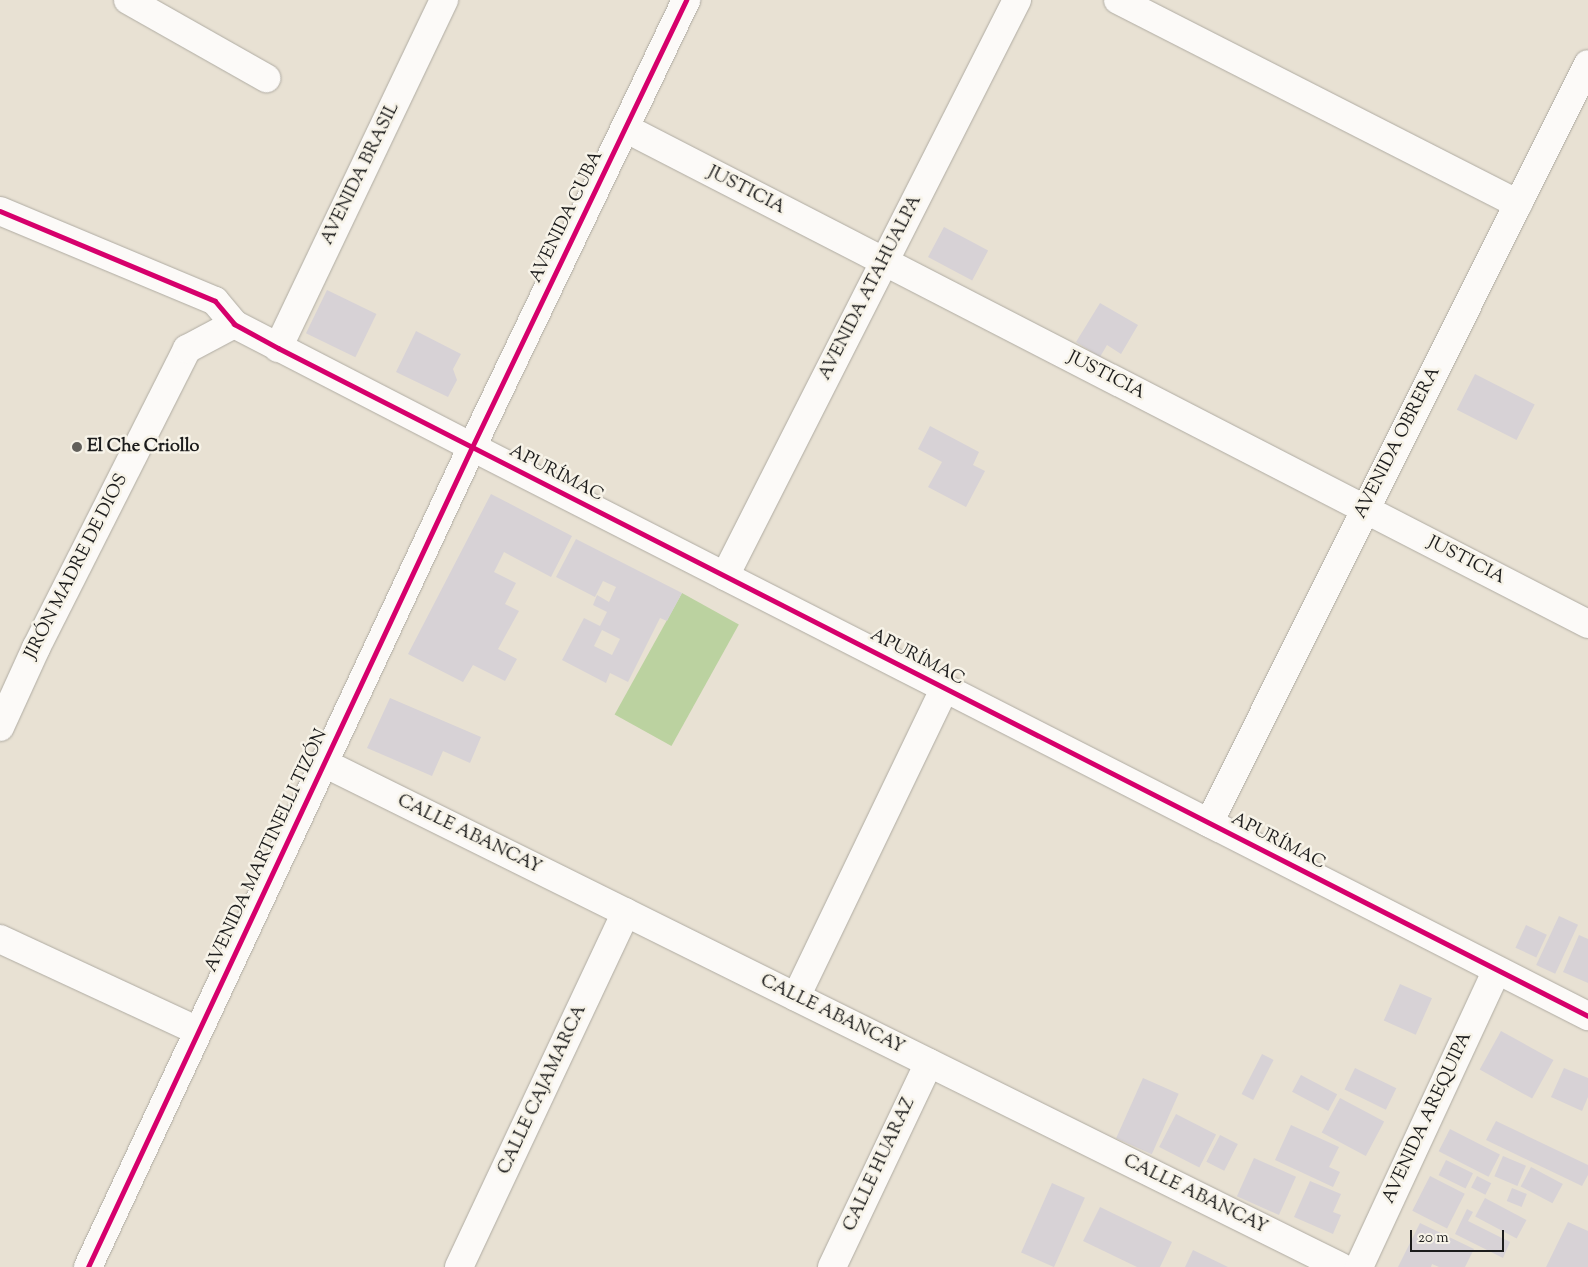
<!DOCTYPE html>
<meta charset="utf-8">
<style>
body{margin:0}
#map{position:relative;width:1588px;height:1267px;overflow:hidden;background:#e8e1d3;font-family:"Sorts Mill Goudy",serif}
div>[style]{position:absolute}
.green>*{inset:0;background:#bbd2a0;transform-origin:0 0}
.building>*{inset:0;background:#d7d2d6;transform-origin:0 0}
.roads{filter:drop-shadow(0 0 1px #afaba2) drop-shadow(0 0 1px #afaba2)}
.street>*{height:28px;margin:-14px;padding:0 14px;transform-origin:14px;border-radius:14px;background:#fcfaf8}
.secondary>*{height:28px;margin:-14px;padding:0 14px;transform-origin:14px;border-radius:14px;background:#fcfaf8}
.cycleway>*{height:5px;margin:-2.5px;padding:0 2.5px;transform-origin:2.5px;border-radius:2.5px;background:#d6006c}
.dots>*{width:14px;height:14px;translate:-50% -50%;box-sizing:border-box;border:2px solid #f7f3e8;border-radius:50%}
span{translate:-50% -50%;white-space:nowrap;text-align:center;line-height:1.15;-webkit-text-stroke:5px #f7f3e8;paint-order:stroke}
.street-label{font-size:18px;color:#1c1c1c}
.poi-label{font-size:18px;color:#1c1c1c;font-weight:700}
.left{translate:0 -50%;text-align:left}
.scale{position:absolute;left:1410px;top:1230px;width:94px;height:22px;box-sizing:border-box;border:2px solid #1c1c1c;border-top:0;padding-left:6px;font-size:15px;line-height:18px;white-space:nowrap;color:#1c1c1c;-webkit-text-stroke:4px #f7f3e8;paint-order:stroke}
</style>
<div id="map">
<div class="green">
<i style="left:682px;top:593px;width:65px;height:139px;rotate:29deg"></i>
</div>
<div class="building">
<i style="left:944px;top:227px;width:50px;height:34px;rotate:28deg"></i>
<i style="left:327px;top:290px;width:55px;height:48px;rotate:26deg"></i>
<i style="clip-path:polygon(1100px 303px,1138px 325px,1121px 354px,1107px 345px,1100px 357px,1076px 342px)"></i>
<i style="clip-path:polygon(416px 331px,461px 354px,453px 369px,457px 380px,448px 397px,396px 372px)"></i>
<i style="left:1475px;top:374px;width:67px;height:40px;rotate:27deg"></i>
<i style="clip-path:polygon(930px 426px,979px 452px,973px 465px,985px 471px,966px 507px,928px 487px,942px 462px,918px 449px)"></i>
<i style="clip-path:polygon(491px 494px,572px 536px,551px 577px,504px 552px,494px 572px,516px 583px,505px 604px,519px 611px,498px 649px,517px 659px,505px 681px,473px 665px,463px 682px,408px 654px)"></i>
<i style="clip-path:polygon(evenodd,576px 539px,682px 593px,667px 621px,660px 618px,628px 682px,610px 673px,606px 683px,562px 660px,584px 618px,600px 626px,607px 612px,593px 605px,597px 595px,609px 602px,616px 587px,603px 581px,595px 597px,556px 577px,576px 539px,602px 630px,620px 639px,612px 655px,594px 646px,602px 630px)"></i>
<i style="clip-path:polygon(390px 698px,481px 737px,470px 763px,443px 751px,432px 776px,367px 748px)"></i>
<i style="left:1559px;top:916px;width:21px;height:54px;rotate:25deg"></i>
<i style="left:1526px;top:925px;width:23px;height:25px;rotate:25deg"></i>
<i style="clip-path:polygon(1579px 935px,1588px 939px,1588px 983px,1563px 972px)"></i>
<i style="left:1400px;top:984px;width:35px;height:40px;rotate:24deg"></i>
<i style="left:1501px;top:1031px;width:60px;height:44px;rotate:29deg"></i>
<i style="left:1262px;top:1054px;width:13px;height:45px;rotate:27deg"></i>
<i style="left:1355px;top:1068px;width:46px;height:24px;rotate:26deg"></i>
<i style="clip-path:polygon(1564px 1068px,1588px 1078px,1588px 1097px,1582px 1111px,1551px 1097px)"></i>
<i style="left:1301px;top:1075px;width:41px;height:19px;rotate:28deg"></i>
<i style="left:1143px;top:1078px;width:39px;height:66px;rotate:24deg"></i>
<i style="left:1340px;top:1098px;width:50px;height:39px;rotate:28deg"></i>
<i style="left:1176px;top:1114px;width:45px;height:37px;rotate:27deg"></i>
<i style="clip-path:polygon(1496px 1121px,1588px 1165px,1588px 1175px,1582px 1186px,1486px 1140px)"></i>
<i style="clip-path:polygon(1291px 1125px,1339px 1147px,1329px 1167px,1340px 1172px,1333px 1187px,1275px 1160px)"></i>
<i style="left:1450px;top:1129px;width:56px;height:25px;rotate:27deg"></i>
<i style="left:1220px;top:1135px;width:20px;height:30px;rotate:27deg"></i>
<i style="left:1503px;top:1156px;width:25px;height:22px;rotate:23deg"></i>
<i style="left:1254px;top:1158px;width:46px;height:42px;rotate:24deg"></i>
<i style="left:1446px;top:1160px;width:30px;height:17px;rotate:26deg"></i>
<i style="left:1531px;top:1167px;width:36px;height:22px;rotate:28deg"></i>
<i style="left:1430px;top:1176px;width:39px;height:39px;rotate:27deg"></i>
<i style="left:1477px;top:1176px;width:16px;height:13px;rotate:27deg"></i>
<i style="clip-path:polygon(1310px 1181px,1341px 1194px,1333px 1212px,1341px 1215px,1333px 1234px,1294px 1217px)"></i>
<i style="left:1052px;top:1183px;width:36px;height:76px;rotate:24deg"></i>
<i style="left:1512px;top:1188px;width:16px;height:14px;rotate:22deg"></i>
<i style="left:1485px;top:1198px;width:47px;height:21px;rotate:28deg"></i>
<i style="clip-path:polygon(1100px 1207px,1172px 1242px,1160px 1267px,1137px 1267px,1083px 1241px)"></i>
<i style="clip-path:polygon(1467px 1209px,1473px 1212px,1468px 1221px,1510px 1242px,1503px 1258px,1455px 1234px)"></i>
<i style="clip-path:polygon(1568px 1222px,1588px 1231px,1588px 1267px,1546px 1267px)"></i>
<i style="clip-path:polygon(1420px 1223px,1474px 1249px,1465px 1267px,1439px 1267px,1432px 1264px,1431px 1267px,1398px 1267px)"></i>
<i style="clip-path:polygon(1193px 1250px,1228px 1267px,1185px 1267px)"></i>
</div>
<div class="roads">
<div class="street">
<i style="left:128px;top:0;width:159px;rotate:29.5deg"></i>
<i style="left:1118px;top:0;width:449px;rotate:27deg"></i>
<i style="left:625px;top:128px;width:1083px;rotate:27.25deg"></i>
<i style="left:0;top:211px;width:233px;rotate:22.7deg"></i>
<i style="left:215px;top:301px;width:30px;rotate:50deg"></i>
<i style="left:234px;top:324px;width:268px;rotate:27.3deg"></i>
<i style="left:278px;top:348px;width:386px;rotate:-64.5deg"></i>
<i style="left:725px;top:576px;width:646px;rotate:-63.12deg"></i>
<i style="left:0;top:727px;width:87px;rotate:-65.5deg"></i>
<i style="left:36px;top:648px;width:335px;rotate:-63.2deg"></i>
<i style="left:187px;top:349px;width:53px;rotate:-28deg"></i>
<i style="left:324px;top:763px;width:1135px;rotate:26.36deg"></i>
<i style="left:0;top:939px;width:218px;rotate:24.9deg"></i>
<i style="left:796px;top:997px;width:343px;rotate:-64.3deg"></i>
<i style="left:459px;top:1267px;width:392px;rotate:-64.8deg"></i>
<i style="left:832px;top:1267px;width:226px;rotate:-64.6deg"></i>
</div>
<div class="secondary">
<i style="left:472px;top:447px;width:1253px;rotate:27.02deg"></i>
<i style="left:1209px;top:823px;width:848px;rotate:-63.47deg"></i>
<i style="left:88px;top:1267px;width:905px;rotate:-64.91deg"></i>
<i style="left:472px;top:447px;width:496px;rotate:-64.4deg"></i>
<i style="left:1359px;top:1267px;width:327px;rotate:-65.1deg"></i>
</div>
</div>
<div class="cycleway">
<i style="left:0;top:211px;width:233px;rotate:22.7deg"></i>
<i style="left:215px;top:301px;width:30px;rotate:50deg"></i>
<i style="left:234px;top:324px;width:50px;rotate:28.6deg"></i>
<i style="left:278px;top:348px;width:1470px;rotate:27.02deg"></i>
<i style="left:88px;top:1267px;width:905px;rotate:-64.91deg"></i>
<i style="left:472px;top:447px;width:496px;rotate:-64.4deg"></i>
</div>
<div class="dots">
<i style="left:77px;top:447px;background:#63615c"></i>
</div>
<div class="street-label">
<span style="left:361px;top:174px;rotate:-64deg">AVENIDA BRASIL</span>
<span style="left:746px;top:191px;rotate:27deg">JUSTICIA</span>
<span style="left:567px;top:217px;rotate:-64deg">AVENIDA CUBA</span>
<span style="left:871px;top:288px;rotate:-63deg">AVENIDA ATAHUALPA</span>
<span style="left:1106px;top:376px;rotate:27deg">JUSTICIA</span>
<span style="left:1398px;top:443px;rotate:-63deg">AVENIDA OBRERA</span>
<span style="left:556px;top:474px;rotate:27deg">APURÍMAC</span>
<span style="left:1466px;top:561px;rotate:27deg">JUSTICIA</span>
<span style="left:77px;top:567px;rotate:-63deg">JIRÓN MADRE DE DIOS</span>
<span style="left:917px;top:658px;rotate:27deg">APURÍMAC</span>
<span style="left:469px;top:835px;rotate:26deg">CALLE ABANCAY</span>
<span style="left:1278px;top:842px;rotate:27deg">APURÍMAC</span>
<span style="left:267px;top:851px;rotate:-65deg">AVENIDA MARTINELLI TIZÓN</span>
<span style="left:832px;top:1015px;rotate:26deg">CALLE ABANCAY</span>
<span style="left:543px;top:1090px;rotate:-65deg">CALLE CAJAMARCA</span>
<span style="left:1428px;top:1118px;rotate:-65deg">AVENIDA AREQUIPA</span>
<span style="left:880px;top:1165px;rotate:-65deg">CALLE HUARAZ</span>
<span style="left:1195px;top:1195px;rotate:26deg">CALLE ABANCAY</span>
</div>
<div class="poi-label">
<span class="left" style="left:87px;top:447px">El Che Criollo</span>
</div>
<div class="scale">20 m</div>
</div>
